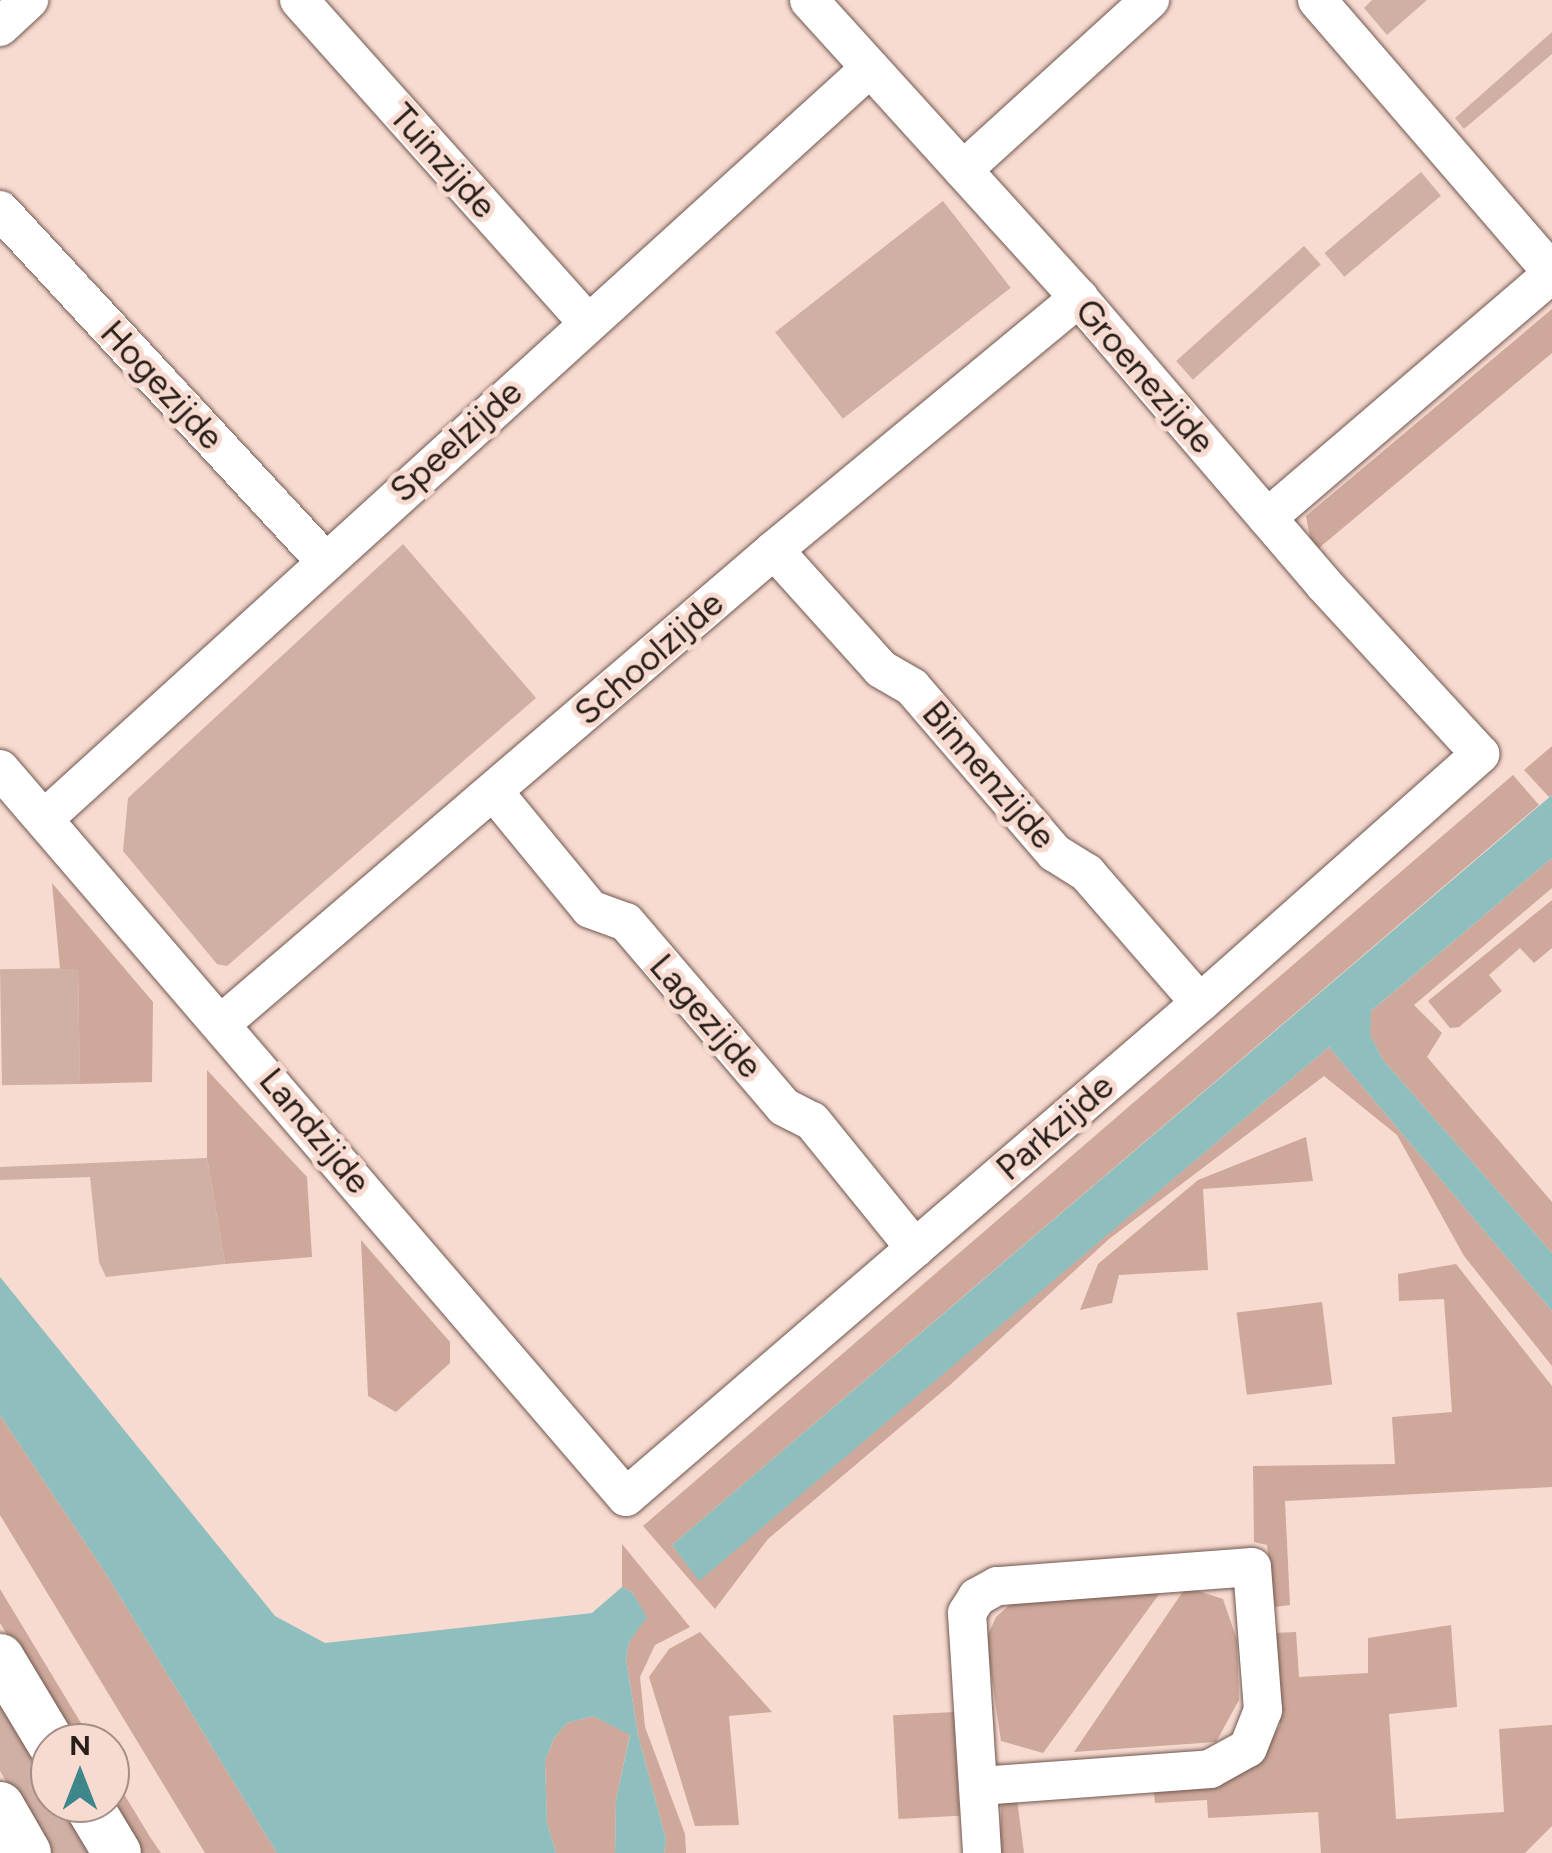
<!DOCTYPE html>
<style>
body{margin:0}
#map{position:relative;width:1552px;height:1853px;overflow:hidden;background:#f7dad0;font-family:Figtree,sans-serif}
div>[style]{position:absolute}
.green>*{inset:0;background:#d0b0a5;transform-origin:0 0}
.forest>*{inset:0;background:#cea89a;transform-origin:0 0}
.water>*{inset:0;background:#8fbebf}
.roads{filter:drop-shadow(0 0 2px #705850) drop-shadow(0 0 2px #705850)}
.minor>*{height:38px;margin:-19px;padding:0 19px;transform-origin:19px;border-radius:19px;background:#fff}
.major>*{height:48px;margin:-24px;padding:0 24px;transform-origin:24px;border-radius:24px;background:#fff}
span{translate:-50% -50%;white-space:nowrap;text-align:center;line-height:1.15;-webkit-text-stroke:10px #f7dad0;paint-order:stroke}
.street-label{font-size:35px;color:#271d19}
.north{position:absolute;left:30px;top:1723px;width:100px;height:100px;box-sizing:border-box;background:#f7dad0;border:2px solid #a48e87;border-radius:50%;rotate:0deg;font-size:28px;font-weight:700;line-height:40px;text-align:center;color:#271d19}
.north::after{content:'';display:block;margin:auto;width:35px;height:45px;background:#3e8689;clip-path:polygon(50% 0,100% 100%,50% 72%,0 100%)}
</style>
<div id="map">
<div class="green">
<i style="clip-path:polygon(1372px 0,1427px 0,1387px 35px,1364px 8px)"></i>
<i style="clip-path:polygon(1552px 32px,1552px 54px,1464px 129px,1455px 118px)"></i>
<i style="left:1421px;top:172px;width:31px;height:126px;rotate:50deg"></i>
<i style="left:943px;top:201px;width:110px;height:213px;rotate:52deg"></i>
<i style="left:1304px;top:246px;width:25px;height:172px;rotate:48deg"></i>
<i style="clip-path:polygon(403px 544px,536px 698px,227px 966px,217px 964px,123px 851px,128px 798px)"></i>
<i style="left:78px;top:968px;width:116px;height:78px;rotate:89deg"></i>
<i style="clip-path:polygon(207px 1158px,225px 1264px,106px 1277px,99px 1262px,90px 1177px,0 1180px,0 1167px)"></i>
<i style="clip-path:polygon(0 1687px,50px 1770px,50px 1803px,70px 1803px,100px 1853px,48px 1853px,0 1771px)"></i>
</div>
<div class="forest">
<i style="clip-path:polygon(1552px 309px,1552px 353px,1313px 553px,1306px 516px)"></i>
<i style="clip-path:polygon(1552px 746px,1552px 795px,1549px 797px,1524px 770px)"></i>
<i style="clip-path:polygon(1513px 775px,1539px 805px,672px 1545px,699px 1580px,1329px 1047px,1552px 1311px,1552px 1366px,1464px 1256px,1397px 1135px,1324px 1076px,1109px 1239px,950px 1385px,768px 1539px,715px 1609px,643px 1526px)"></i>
<i style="clip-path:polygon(1552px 858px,1552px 888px,1414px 1005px,1442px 1033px,1427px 1057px,1552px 1202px,1552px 1253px,1383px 1060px,1370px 1035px,1370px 1012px)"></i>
<i style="clip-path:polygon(52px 883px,153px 1002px,152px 1082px,80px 1084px,78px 969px,60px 969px)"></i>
<i style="clip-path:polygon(1552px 900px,1552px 948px,1534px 963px,1520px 948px,1489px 975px,1502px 991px,1459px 1027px,1450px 1028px,1428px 1001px)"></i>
<i style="clip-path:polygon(207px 1070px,307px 1177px,312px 1257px,225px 1264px,207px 1158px)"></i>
<i style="clip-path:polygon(1306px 1137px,1313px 1181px,1203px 1189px,1208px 1270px,1119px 1275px,1112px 1303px,1080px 1310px,1098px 1264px,1198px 1180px)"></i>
<i style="clip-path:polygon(361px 1240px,450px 1342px,450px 1363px,396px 1412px,368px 1396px)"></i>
<i style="clip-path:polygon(1456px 1264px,1552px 1386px,1552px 1487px,1285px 1501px,1290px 1605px,1275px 1607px,1267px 1545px,1254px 1542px,1253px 1466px,1395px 1464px,1392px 1417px,1452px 1412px,1444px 1299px,1399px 1301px,1398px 1274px)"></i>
<i style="left:1322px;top:1302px;width:83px;height:86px;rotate:83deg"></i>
<i style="clip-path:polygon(0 1415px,105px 1572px,277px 1853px,205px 1853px,0 1515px)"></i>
<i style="clip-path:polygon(622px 1544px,690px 1627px,655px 1645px,640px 1677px,645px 1727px,685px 1834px,686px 1853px,664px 1853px,666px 1840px,638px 1735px,626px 1659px,629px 1642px,646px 1617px,632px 1592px,622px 1587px)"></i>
<i style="clip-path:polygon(1165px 1586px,1043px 1753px,1001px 1741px,986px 1639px,996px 1617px,1013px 1602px)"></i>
<i style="clip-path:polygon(1186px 1587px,1223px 1599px,1237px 1640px,1239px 1700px,1216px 1742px,1074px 1752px)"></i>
<i style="clip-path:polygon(0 1589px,93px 1743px,72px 1743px,0 1623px)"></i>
<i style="clip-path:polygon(1451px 1625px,1457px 1707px,1389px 1714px,1396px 1819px,1504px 1812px,1499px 1729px,1552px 1725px,1552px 1826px,1525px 1853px,1321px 1853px,1318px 1812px,1208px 1818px,1207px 1800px,1155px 1803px,1153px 1785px,1219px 1783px,1254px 1767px,1280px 1725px,1275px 1633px,1296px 1632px,1299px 1677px,1368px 1673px,1368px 1638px)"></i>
<i style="clip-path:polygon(700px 1632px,772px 1712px,729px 1716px,739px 1825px,695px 1826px,649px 1677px,669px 1649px)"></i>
<i style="left:954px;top:1712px;width:104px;height:61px;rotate:87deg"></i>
<i style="clip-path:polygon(593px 1716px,630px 1734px,616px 1800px,615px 1853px,556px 1853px,547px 1823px,545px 1761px,554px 1738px,567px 1723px)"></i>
<i style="clip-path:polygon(110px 1771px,150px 1837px,161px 1853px,138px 1853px,110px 1803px)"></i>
<i style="clip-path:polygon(1002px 1797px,1017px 1799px,1024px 1853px,999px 1853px)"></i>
</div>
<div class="water">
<i style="clip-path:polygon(1552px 795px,1552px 858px,1371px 1011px,1370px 1035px,1383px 1060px,1552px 1253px,1552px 1311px,1329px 1047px,699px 1581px,672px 1545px)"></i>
<i style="clip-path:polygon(0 1277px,275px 1616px,325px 1643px,592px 1613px,622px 1587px,632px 1592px,647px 1617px,629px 1642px,626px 1659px,638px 1735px,666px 1840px,664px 1853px,615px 1853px,616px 1800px,630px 1735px,593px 1716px,567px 1723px,554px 1738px,545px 1761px,547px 1823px,556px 1853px,277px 1853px,105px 1572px,0 1415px)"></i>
</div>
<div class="roads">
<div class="minor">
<i style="left:299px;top:0;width:433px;rotate:48.2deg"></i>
<i style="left:1317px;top:0;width:359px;rotate:49.2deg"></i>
<i style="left:0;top:27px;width:40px;rotate:-43deg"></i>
<i style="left:963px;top:170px;width:253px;rotate:-42.3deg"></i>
<i style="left:0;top:210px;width:477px;rotate:47.2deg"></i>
<i style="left:1267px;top:518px;width:375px;rotate:-40.6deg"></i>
<i style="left:774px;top:550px;width:160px;rotate:48deg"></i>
<i style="left:881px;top:669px;width:36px;rotate:30deg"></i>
<i style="left:912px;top:687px;width:219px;rotate:49.3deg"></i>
<i style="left:1055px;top:853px;width:38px;rotate:32deg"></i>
<i style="left:1087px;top:873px;width:172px;rotate:49deg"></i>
<i style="left:0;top:769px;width:960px;rotate:49.31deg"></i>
<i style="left:626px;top:1497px;width:757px;rotate:-40.72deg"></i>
<i style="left:1200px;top:1003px;width:375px;rotate:-41.6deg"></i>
<i style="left:1480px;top:754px;width:232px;rotate:-132.6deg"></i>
<i style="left:1323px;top:583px;width:375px;rotate:-130.6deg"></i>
<i style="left:1079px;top:298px;width:402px;rotate:-132.2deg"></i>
<i style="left:494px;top:792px;width:151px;rotate:50.6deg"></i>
<i style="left:590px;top:909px;width:38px;rotate:20deg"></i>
<i style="left:626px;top:922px;width:243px;rotate:49.5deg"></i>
<i style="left:784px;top:1107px;width:31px;rotate:27deg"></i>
<i style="left:812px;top:1121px;width:164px;rotate:51deg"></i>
<i style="left:45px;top:818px;width:1115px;rotate:-42.27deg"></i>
<i style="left:222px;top:1023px;width:727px;rotate:-40.59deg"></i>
<i style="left:774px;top:550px;width:396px;rotate:-39.6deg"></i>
<i style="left:980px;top:1786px;width:231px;rotate:-4.2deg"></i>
<i style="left:1210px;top:1769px;width:43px;rotate:-28.9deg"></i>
<i style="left:1248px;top:1748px;width:41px;rotate:-68.5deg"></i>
<i style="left:1263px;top:1710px;width:143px;rotate:-94.4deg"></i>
<i style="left:1252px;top:1567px;width:256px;rotate:175.7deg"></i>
<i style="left:997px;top:1586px;width:23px;rotate:151deg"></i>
<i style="left:977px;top:1597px;width:19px;rotate:122deg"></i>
<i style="left:967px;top:1613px;width:240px;rotate:86.4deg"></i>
</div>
<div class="major">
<i style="left:0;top:1658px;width:99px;rotate:59deg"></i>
<i style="left:87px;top:1803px;width:58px;rotate:59deg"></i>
<i style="left:0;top:1806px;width:54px;rotate:60.1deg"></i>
</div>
</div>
<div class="street-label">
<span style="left:443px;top:161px;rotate:48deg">Tuinzijde</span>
<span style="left:1145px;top:376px;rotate:49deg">Groenezijde</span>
<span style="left:162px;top:385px;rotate:47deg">Hogezijde</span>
<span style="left:456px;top:441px;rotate:-42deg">Speelzijde</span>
<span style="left:649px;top:658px;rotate:-41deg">Schoolzijde</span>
<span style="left:989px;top:775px;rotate:49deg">Binnenzijde</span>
<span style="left:706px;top:1016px;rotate:49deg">Lagezijde</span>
<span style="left:1055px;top:1127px;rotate:-41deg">Parkzijde</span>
<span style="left:315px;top:1131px;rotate:50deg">Landzijde</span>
</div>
<div class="north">N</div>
</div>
